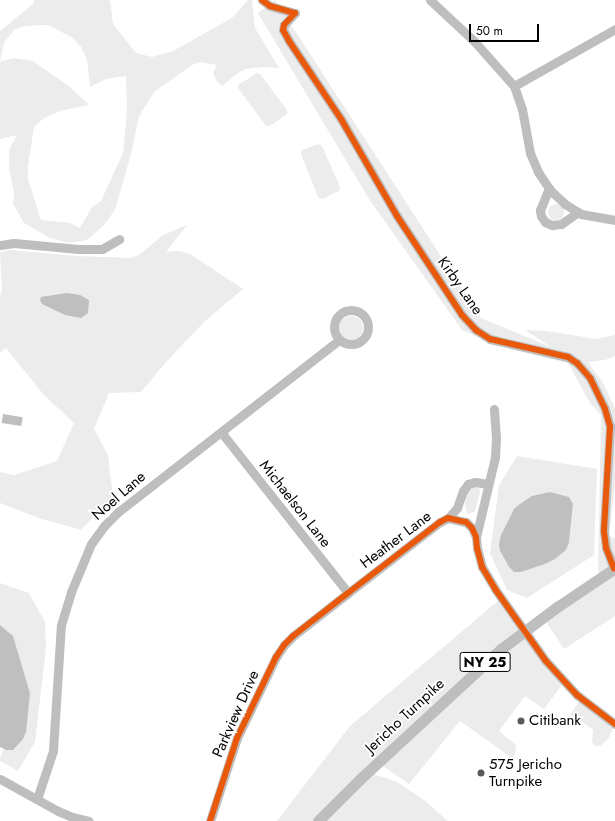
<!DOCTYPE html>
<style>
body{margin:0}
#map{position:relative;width:615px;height:821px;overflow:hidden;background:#fff;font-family:Jost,sans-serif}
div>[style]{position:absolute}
.green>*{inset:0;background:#ececec}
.round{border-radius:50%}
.water>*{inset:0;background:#bfbfbf;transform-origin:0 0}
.minor>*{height:9px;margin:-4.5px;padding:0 4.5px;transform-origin:4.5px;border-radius:4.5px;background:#bebebe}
.minor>.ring{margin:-4.5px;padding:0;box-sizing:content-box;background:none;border:9px solid #bebebe;border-radius:50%}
.major>*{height:11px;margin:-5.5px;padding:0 5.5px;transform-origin:5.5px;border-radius:5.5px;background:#bebebe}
.cycleway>*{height:6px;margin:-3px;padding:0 3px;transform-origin:3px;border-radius:3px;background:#e8590c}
.dots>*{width:11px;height:11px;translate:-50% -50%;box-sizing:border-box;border:2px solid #fff;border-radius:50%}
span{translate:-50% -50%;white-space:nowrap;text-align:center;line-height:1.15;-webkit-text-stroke:3.5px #fff;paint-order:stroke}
.shield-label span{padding:1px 3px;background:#fff;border:1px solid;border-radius:3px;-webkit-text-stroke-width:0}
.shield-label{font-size:14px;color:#000;font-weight:700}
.street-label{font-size:15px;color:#000}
.poi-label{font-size:15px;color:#000}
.left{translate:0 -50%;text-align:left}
.scale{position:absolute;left:469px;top:24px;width:70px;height:18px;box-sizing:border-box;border:2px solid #000;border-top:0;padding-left:5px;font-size:12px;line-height:14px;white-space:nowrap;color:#000;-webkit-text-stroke:3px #fff;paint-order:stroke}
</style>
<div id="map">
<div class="green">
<i style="clip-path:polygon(34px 0,110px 0,113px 24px,136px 53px,152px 57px,173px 51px,232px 18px,248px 0,252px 0,255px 28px,279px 68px,263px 67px,246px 69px,238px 73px,222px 86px,217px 82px,213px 73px,217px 65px,200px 62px,192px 65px,154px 92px,139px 116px,131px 154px,115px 210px,103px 226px,87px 240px,69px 243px,50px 238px,24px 223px,13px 204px,14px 193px,9px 168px,9px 150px,17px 135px,0 139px,0 62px,13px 58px,33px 61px,70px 87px,89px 105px,60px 111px,44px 118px,34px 127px,28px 166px,28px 179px,41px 220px,70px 223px,80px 228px,92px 207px,101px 201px,123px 153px,127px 110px,126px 76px,106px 79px,90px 87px,87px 59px,81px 47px,73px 38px,48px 25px,24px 26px,14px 30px,4px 43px,0 61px,0 31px,33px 4px)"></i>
<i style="clip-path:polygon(275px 0,481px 318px,551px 347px,525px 330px,547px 331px,597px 339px,615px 335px,615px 356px,605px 360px,588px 362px,603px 383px,615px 408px,615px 484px,609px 536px,615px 538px,615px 564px,598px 575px,601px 415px,590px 403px,568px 363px,499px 346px,462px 330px,369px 199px,258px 13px)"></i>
<i style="clip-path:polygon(257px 73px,260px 74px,287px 110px,287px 114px,270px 126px,266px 126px,238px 88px,238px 85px)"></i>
<i style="clip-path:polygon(318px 144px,322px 146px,340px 187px,339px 191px,322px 199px,318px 197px,301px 154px,302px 150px)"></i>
<i class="round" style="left:548px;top:204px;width:16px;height:16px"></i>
<i style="clip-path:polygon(187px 225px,166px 252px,179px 251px,190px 254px,243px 289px,204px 322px,167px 361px,141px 392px,109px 393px,94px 429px,108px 455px,113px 497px,81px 530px,39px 518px,0 503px,0 472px,14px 475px,57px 461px,74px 423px,44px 395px,6px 348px,0 353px,0 297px,2px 288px,0 252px,10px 250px,76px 256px,131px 258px,139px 255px,163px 235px)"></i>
<i class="round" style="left:339px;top:316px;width:24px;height:24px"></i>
<i style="clip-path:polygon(evenodd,517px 456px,597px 469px,594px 555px,527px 598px,507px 590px,490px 553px,499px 485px,517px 456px,550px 492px,568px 497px,573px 504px,569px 542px,555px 559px,545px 564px,521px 572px,509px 567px,500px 552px,504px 529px,514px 509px,550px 492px)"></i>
<i style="clip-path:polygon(471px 486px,479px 488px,480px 492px,475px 511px,469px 514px,467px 513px,465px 507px,466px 493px)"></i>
<i style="clip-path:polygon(615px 568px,615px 616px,564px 649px,543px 617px)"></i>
<i style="clip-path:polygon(0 583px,29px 593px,45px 622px,46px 648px,35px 742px,18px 771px,0 761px,0 758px,3px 749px,6px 750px,27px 712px,30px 693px,13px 636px,0 625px)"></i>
<i style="clip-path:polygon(499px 600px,564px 682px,544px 709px,525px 696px,499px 731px,516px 745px,515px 754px,512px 758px,460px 721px,409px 784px,377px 762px,368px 772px,397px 782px,424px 800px,448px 821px,277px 821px,350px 726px)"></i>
<i style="clip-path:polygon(581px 699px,615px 725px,608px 739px,601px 746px,595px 746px,592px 742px,593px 730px,575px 716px,570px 717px,572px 725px,568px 720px,569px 716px)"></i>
</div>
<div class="water">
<i style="clip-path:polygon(67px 293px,80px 295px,89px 300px,88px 313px,81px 318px,65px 315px,42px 304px,40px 300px,41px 297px)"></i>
<i style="left:3px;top:414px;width:20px;height:9px;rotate:9deg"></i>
<i style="clip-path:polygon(550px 492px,569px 497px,573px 504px,569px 542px,566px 550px,555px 559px,545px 564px,521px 572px,514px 572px,509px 567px,500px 551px,499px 544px,501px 535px,514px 509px,520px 504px,532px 496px)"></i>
<i style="clip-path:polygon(0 625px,13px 636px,30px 693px,26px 732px,23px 739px,13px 750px,6px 750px,0 747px)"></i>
</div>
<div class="minor">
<i style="left:262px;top:0;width:10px;rotate:37deg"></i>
<i style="left:270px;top:6px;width:26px;rotate:16deg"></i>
<i style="left:295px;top:13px;width:16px;rotate:133deg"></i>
<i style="left:284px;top:25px;width:5px;rotate:101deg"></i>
<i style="left:283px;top:30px;width:13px;rotate:61deg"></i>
<i style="left:289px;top:41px;width:94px;rotate:56.3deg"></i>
<i style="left:341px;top:119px;width:112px;rotate:60deg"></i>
<i style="left:397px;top:216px;width:118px;rotate:56.7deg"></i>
<i style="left:462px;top:315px;width:21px;rotate:47deg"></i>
<i style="left:476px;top:330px;width:17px;rotate:33deg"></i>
<i style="left:490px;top:339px;width:80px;rotate:13deg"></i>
<i style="left:568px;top:357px;width:11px;rotate:34deg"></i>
<i style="left:577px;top:363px;width:20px;rotate:49deg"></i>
<i style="left:590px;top:378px;width:34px;rotate:64deg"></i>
<i style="left:605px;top:409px;width:18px;rotate:74deg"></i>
<i style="left:610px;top:426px;width:105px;rotate:93.3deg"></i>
<i style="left:604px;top:531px;width:17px;rotate:83deg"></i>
<i style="left:606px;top:548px;width:22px;rotate:69deg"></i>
<i style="left:430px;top:0;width:60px;rotate:43deg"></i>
<i style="left:474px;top:41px;width:60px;rotate:48.4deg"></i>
<i style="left:514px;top:86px;width:24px;rotate:71deg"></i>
<i style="left:522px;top:109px;width:45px;rotate:79.7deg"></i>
<i style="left:530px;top:153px;width:21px;rotate:67deg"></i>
<i style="left:538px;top:172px;width:22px;rotate:56deg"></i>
<i style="left:550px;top:190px;width:21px;rotate:43deg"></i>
<i style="left:565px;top:204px;width:19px;rotate:32deg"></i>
<i style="left:581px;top:214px;width:35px;rotate:10deg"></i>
<i style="left:514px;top:86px;width:116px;rotate:-29.4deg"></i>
<i style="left:549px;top:188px;width:24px;rotate:112deg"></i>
<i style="left:540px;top:210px;width:6px;rotate:81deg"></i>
<i style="left:541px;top:216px;width:7px;rotate:56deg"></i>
<i style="left:545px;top:222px;width:8px;rotate:23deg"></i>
<i style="left:552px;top:225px;width:9px;rotate:-6deg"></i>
<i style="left:561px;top:224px;width:21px;rotate:-35deg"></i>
<i style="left:0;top:245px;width:14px;rotate:-8deg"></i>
<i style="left:14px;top:243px;width:65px;rotate:5.3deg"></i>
<i style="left:79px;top:249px;width:23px"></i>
<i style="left:102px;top:249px;width:20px;rotate:-30deg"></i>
<i class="ring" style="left:334px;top:310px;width:25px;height:25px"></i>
<i style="left:221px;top:432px;width:205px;rotate:51.7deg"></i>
<i style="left:448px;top:518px;width:13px;rotate:-48deg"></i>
<i style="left:457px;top:508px;width:18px;rotate:-71deg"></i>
<i style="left:463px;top:491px;width:9px;rotate:-54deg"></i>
<i style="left:468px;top:484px;width:7px;rotate:-16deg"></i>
<i style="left:475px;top:482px;width:13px;rotate:9deg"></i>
<i style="left:476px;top:537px;width:82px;rotate:-76.6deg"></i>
<i style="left:495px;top:457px;width:19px;rotate:-87deg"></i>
<i style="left:496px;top:438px;width:29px;rotate:-94deg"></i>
<i style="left:0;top:779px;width:66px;rotate:28.9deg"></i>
<i style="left:58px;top:811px;width:15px;rotate:23deg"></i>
<i style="left:72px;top:817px;width:17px;rotate:13deg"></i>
<i style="left:37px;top:799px;width:51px;rotate:-71.6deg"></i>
<i style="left:53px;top:751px;width:126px;rotate:-86.4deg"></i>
<i style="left:61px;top:625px;width:34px;rotate:-73deg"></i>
<i style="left:71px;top:592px;width:52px;rotate:-67.4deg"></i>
<i style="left:91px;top:544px;width:22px;rotate:-54deg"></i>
<i style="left:104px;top:526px;width:20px;rotate:-45deg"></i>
<i style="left:118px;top:512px;width:280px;rotate:-37.9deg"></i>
<i style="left:210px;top:821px;width:87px;rotate:-72deg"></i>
<i style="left:237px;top:738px;width:90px;rotate:-64.3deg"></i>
<i style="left:276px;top:657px;width:14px;rotate:-56deg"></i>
<i style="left:284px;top:645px;width:13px;rotate:-45deg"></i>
<i style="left:293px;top:636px;width:70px;rotate:-38deg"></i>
<i style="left:348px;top:593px;width:116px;rotate:-37.7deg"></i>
<i style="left:440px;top:522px;width:9px;rotate:-27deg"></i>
<i style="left:448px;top:518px;width:18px;rotate:13deg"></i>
<i style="left:466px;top:522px;width:8px;rotate:45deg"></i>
<i style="left:472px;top:528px;width:10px;rotate:66deg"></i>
<i style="left:476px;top:537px;width:11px;rotate:85deg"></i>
<i style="left:477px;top:548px;width:20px;rotate:75deg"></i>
<i style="left:482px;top:567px;width:26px;rotate:59deg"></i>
<i style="left:495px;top:589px;width:87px;rotate:54.8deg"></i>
<i style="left:545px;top:660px;width:47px;rotate:47.6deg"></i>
<i style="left:577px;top:695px;width:48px;rotate:37.3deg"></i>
</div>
<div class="major">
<i style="left:318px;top:821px;width:59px;rotate:-45deg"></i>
<i style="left:360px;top:779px;width:192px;rotate:-42.7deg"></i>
<i style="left:501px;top:649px;width:70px;rotate:-36.9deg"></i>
<i style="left:557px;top:607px;width:70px;rotate:-33.9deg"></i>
</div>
<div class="cycleway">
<i style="left:262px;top:0;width:10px;rotate:37deg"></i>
<i style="left:270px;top:6px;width:26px;rotate:16deg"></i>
<i style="left:295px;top:13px;width:16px;rotate:133deg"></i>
<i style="left:284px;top:25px;width:5px;rotate:101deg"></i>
<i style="left:283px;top:30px;width:13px;rotate:61deg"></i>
<i style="left:289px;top:41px;width:94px;rotate:56.3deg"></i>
<i style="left:341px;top:119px;width:112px;rotate:60deg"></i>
<i style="left:397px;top:216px;width:118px;rotate:56.7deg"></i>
<i style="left:462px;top:315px;width:21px;rotate:47deg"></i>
<i style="left:476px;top:330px;width:17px;rotate:33deg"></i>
<i style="left:490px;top:339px;width:80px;rotate:13deg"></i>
<i style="left:568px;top:357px;width:11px;rotate:34deg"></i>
<i style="left:577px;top:363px;width:20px;rotate:49deg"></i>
<i style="left:590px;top:378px;width:34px;rotate:64deg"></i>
<i style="left:605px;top:409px;width:18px;rotate:74deg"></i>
<i style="left:610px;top:426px;width:105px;rotate:93.3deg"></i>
<i style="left:604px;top:531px;width:17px;rotate:83deg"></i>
<i style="left:606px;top:548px;width:22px;rotate:69deg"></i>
<i style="left:210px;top:821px;width:87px;rotate:-72deg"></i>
<i style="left:237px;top:738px;width:90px;rotate:-64.3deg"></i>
<i style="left:276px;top:657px;width:14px;rotate:-56deg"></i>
<i style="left:284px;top:645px;width:13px;rotate:-45deg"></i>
<i style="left:293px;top:636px;width:70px;rotate:-38deg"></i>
<i style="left:348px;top:593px;width:116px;rotate:-37.7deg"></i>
<i style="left:440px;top:522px;width:9px;rotate:-27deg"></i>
<i style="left:448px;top:518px;width:18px;rotate:13deg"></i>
<i style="left:466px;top:522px;width:8px;rotate:45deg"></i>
<i style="left:472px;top:528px;width:10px;rotate:66deg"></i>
<i style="left:476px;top:537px;width:11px;rotate:85deg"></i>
<i style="left:477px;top:548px;width:20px;rotate:75deg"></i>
<i style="left:482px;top:567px;width:26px;rotate:59deg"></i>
<i style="left:495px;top:589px;width:87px;rotate:54.8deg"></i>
<i style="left:545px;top:660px;width:47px;rotate:47.6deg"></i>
<i style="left:577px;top:695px;width:48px;rotate:37.3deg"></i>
</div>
<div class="dots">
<i style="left:521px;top:721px;background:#595959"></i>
<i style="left:481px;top:773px;background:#595959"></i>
</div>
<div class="shield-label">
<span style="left:485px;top:662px">NY 25</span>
</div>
<div class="street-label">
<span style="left:460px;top:286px;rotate:55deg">Kirby Lane</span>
<span style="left:119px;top:496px;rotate:-41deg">Noel Lane</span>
<span style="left:295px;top:504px;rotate:52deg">Michaelson Lane</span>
<span style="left:396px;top:540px;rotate:-37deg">Heather Lane</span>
<span style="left:236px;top:714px;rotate:-66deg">Parkview Drive</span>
<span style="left:405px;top:716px;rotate:-43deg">Jericho Turnpike</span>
</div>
<div class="poi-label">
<span class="left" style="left:529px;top:721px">Citibank</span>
<span class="left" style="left:489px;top:773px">575 Jericho<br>Turnpike</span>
</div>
<div class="scale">50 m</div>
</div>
